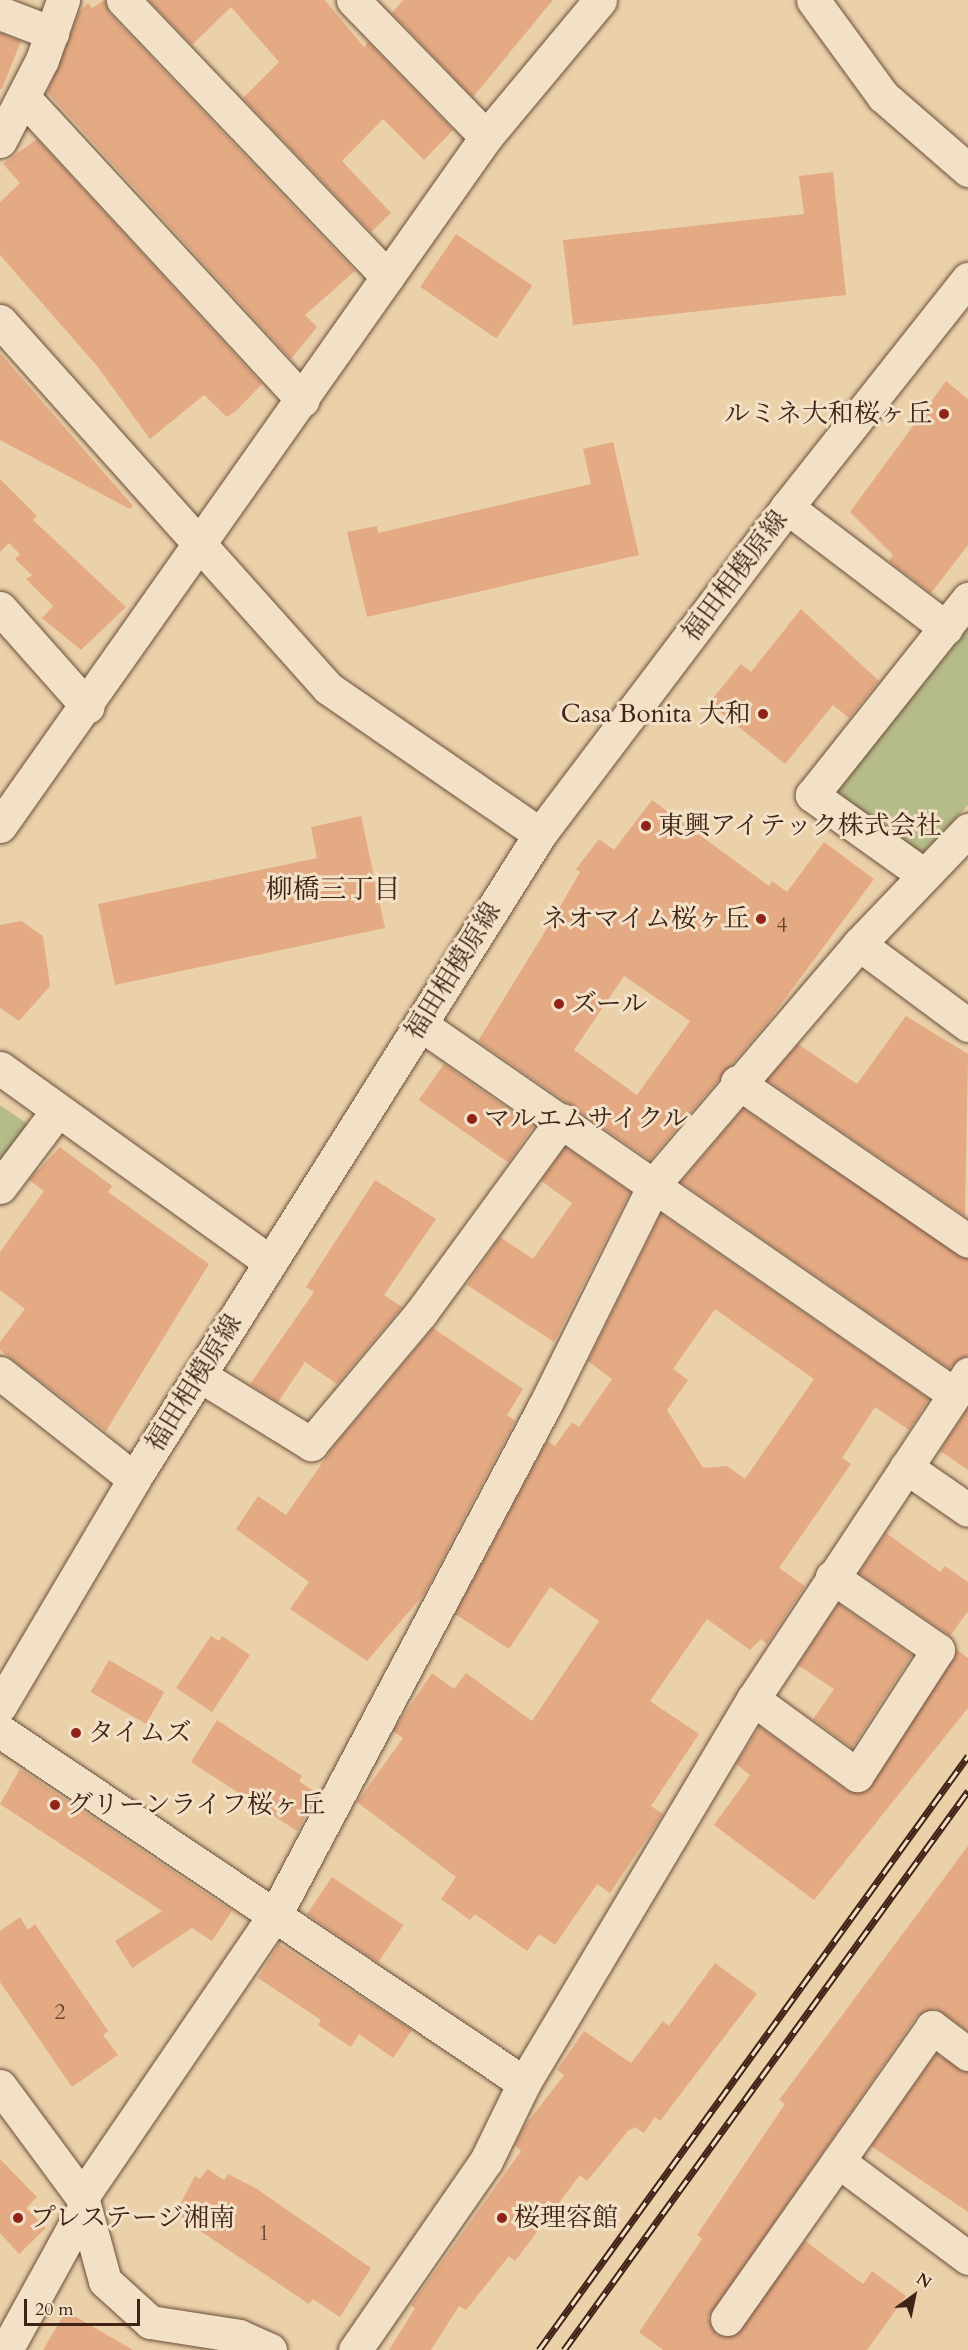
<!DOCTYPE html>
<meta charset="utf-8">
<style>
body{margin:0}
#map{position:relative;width:968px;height:2350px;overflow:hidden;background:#ebd1a9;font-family:Cardo,"Noto Serif JP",serif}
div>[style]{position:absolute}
.green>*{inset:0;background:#b6bc89}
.building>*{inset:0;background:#e4aa84;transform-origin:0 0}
.roads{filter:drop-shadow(0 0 2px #6b4e3c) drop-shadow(0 0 2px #6b4e3c)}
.minor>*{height:33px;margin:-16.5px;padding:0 16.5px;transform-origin:16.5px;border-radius:16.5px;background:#f2e1c7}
.rail>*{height:7px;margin-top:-3.5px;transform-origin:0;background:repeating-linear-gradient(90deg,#f2e1c7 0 14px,#402317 0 28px);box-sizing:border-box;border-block:2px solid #402317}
.dots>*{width:16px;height:16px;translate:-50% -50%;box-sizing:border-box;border:3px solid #f2e1c7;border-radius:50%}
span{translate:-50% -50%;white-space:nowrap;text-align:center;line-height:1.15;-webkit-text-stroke:6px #f2e1c7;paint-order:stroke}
.number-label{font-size:22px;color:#694532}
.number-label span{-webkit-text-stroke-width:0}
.poi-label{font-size:26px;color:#402317}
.right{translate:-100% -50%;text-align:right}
.left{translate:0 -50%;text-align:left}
.street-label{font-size:26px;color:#402317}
.neighbourhood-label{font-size:27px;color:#402317}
.north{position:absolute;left:884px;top:2266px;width:60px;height:60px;-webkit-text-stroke:4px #f2e1c7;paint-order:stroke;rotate:33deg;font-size:16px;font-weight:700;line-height:24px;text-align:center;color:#402317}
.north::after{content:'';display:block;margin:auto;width:21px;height:27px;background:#402317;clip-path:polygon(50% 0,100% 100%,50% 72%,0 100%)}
.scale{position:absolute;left:24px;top:2299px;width:116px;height:27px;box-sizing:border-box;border:3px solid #402317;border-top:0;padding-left:8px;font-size:18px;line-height:21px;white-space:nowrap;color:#402317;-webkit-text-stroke:4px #f2e1c7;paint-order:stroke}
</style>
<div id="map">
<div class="green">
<i style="clip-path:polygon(968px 628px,968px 805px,920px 856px,837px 791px)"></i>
<i style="clip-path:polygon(0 1105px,32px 1127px,0 1168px)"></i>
</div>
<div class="building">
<i style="clip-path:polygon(105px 0,109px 13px,355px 271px,305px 315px,317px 327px,291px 359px,47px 92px,79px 12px,88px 3px,92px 8px)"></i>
<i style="clip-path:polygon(149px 0,325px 0,364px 47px,368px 42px,453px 130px,424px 160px,383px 119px,342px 161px,391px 213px,371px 232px,243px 98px,279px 62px,231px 7px,192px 45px)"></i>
<i style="clip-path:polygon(403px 0,553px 0,473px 97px,392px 13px)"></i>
<i style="clip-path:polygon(0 33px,21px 41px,2px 89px,0 89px)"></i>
<i style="clip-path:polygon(37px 139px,262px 384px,236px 411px,227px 417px,204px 395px,150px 439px,97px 366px,0 255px,0 202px,20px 183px,3px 164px)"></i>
<i style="clip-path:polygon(833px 172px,846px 295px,573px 325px,563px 240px,804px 214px,799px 176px)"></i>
<i style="left:456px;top:234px;width:92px;height:64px;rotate:34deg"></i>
<i style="clip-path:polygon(0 353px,133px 506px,130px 509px,0 440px)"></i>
<i style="clip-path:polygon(946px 381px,968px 399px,968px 545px,931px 593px,889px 561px,893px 555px,850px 512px)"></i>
<i style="clip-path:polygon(613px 442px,639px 555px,367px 617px,347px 532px,377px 526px,378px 533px,591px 484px,583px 449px)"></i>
<i style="clip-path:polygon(0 479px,37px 516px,33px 520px,126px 607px,81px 650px,42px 618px,53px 606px,26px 579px,32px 575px,15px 559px,20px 554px,9px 543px,0 552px)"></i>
<i style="clip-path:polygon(801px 609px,879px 681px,849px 718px,833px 705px,785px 764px,709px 703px,741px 664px,751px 672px)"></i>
<i style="clip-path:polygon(evenodd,652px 800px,769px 886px,772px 881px,787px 892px,824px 842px,874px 879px,767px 1023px,650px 1160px,478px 1041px,557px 912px,580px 872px,576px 869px,599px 839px,614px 850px,652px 800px,624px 976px,690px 1021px,637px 1095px,574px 1050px,624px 976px)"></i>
<i style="clip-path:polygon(361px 816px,385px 928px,115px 985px,98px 904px,317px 858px,311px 827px)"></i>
<i style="clip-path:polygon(21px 921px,43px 936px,50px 986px,19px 1021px,0 1008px,0 925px)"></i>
<i style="clip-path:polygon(906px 1016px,968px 1054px,965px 1216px,767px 1080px,798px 1044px,857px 1084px)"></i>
<i style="left:444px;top:1064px;width:109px;height:44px;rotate:35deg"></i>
<i style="clip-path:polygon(743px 1109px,968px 1259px,968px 1355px,949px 1368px,681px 1182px)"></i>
<i style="clip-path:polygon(60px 1147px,112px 1186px,108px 1192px,209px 1264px,106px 1431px,0 1350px,0 1342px,25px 1309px,0 1290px,0 1252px,44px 1191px,29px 1180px)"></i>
<i style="clip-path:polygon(565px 1147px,630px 1192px,554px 1342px,467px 1285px,500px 1237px,533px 1259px,572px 1203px,541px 1181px)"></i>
<i style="clip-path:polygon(375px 1180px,436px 1219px,384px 1295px,402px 1307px,337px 1384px,305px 1362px,278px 1402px,250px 1384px,314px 1292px,306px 1287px)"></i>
<i style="clip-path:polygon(evenodd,661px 1214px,929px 1399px,909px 1430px,875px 1407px,842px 1458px,851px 1464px,779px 1568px,805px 1586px,767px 1644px,761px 1639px,750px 1650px,707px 1619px,650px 1701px,699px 1734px,651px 1806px,663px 1814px,610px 1893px,597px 1884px,555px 1945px,539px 1934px,527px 1951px,475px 1914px,470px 1920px,441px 1899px,456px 1877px,357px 1802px,403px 1738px,393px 1731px,432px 1673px,454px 1689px,466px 1673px,532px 1721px,599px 1621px,550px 1587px,509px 1649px,455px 1614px,547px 1441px,555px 1446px,572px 1422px,579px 1427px,612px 1379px,588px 1361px,661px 1214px,715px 1309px,814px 1379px,745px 1479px,727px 1466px,703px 1468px,667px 1410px,688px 1380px,673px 1369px,715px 1309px)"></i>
<i style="clip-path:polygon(433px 1328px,523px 1389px,507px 1415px,515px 1421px,424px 1594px,367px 1661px,290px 1609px,309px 1582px,236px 1529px,258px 1496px,286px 1515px,334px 1446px)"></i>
<i style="clip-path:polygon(968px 1408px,968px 1470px,940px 1451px)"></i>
<i style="clip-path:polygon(886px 1533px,940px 1572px,945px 1566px,968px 1582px,968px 1611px,950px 1636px,859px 1573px)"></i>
<i style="clip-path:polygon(838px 1604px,912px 1655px,852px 1748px,813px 1719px,834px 1689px,798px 1665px)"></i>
<i style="clip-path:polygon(211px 1636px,219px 1641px,222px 1636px,250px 1655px,212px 1712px,176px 1688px)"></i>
<i style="clip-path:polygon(957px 1650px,968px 1658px,968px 1708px,814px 1900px,714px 1825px,750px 1775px,736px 1764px,760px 1727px,846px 1790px,866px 1792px)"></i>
<i style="left:109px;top:1660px;width:64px;height:37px;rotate:30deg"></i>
<i style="clip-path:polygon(217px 1720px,302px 1776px,299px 1781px,318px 1794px,297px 1831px,191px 1762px)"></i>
<i style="clip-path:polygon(20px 1769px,232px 1911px,212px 1941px,192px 1928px,132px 1968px,115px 1941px,162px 1911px,0 1804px)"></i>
<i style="clip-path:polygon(968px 1846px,968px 2031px,935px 2008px,917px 2016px,708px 2318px,717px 2335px,735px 2336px,805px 2241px,863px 2284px,872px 2271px,906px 2296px,867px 2350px,663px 2350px,639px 2332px,702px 2239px,697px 2235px,785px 2104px,779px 2100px)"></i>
<i style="left:332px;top:1877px;width:86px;height:45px;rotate:34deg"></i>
<i style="clip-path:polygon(20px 1917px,28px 1930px,35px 1924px,108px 2031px,103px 2035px,118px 2055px,72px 2087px,0 1982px,0 1931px)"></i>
<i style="clip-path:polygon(279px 1944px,412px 2030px,393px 2058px,359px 2034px,351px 2047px,318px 2025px,321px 2020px,258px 1978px)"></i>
<i style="clip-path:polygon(715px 1963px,757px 1994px,660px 2121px,655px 2117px,644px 2133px,635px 2127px,628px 2131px,587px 2181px,580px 2175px,515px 2261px,509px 2256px,466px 2310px,459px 2306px,431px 2350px,389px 2350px,415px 2308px,411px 2305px,521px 2151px,515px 2145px,521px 2131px,564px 2075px,557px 2070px,584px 2031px,631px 2063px,663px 2021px,669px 2026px)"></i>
<i style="clip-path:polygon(936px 2054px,968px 2072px,968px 2212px,871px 2146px)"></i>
<i style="clip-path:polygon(0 2159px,37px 2197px,26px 2208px,46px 2228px,19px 2254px,0 2233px)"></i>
<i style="clip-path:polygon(207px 2169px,224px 2180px,228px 2174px,257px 2189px,371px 2268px,340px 2317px,313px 2299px,309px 2304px,175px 2214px,195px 2176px,200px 2179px)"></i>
<i style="clip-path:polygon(66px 2311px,133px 2350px,43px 2350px)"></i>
</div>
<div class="roads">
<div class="minor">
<i style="left:123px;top:0;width:383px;rotate:46.3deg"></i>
<i style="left:353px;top:0;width:191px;rotate:45.8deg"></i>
<i style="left:813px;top:0;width:119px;rotate:53.9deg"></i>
<i style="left:883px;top:96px;width:113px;rotate:41deg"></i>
<i style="left:0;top:13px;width:56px;rotate:21deg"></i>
<i style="left:24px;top:98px;width:411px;rotate:47.3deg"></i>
<i style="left:0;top:141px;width:91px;rotate:-62.6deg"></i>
<i style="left:42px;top:60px;width:64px;rotate:-70.7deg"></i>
<i style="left:0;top:321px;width:492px;rotate:48.2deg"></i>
<i style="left:328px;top:688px;width:257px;rotate:34.6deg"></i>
<i style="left:787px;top:507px;width:200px;rotate:37.3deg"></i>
<i style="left:0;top:608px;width:132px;rotate:48.4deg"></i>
<i style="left:0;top:826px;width:843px;rotate:-54.8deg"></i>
<i style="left:486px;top:137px;width:178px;rotate:-50.2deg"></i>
<i style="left:924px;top:875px;width:138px;rotate:-144.5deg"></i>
<i style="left:812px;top:795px;width:251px;rotate:-51.5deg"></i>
<i style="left:859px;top:944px;width:136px;rotate:36.6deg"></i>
<i style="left:420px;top:1024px;width:650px;rotate:34.72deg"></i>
<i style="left:0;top:1068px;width:332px;rotate:35.7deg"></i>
<i style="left:737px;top:1082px;width:280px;rotate:34.5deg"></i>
<i style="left:0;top:1187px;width:96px;rotate:-53deg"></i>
<i style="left:0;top:1373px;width:171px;rotate:38.3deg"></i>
<i style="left:199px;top:1375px;width:132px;rotate:31.6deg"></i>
<i style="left:311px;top:1444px;width:171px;rotate:-50deg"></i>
<i style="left:421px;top:1313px;width:239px;rotate:-53.8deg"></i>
<i style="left:906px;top:1467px;width:75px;rotate:34.7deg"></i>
<i style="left:753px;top:1699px;width:129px;rotate:36.2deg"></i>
<i style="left:857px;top:1775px;width:149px;rotate:-57.1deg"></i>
<i style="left:938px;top:1650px;width:129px;rotate:-145.4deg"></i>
<i style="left:0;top:1706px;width:264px;rotate:-59.4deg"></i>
<i style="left:134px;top:1479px;width:762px;rotate:-57.81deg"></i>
<i style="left:540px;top:834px;width:410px;rotate:-52.9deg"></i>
<i style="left:787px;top:507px;width:291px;rotate:-51.6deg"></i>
<i style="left:0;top:1731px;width:631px;rotate:33.89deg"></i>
<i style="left:0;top:2086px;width:138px;rotate:53.5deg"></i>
<i style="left:82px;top:2197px;width:87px;rotate:74.7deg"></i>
<i style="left:105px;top:2281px;width:61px;rotate:42.3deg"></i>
<i style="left:150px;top:2322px;width:90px;rotate:8.9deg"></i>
<i style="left:239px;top:2336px;width:34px;rotate:24deg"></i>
<i style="left:838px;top:2161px;width:162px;rotate:36.7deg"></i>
<i style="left:82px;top:2197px;width:344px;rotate:-55.7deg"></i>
<i style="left:276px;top:1913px;width:575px;rotate:-62.1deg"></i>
<i style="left:545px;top:1405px;width:248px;rotate:-63.6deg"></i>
<i style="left:655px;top:1183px;width:314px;rotate:-49.5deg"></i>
<i style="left:859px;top:944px;width:158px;rotate:-46.3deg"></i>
<i style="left:727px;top:2319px;width:357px;rotate:-54.9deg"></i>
<i style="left:932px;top:2027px;width:45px;rotate:36.9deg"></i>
<i style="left:6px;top:2350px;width:160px;rotate:-61.2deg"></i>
<i style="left:355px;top:2350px;width:230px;rotate:-55.3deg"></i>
<i style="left:486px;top:2161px;width:87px;rotate:-64deg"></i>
<i style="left:524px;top:2083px;width:447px;rotate:-59.2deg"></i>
<i style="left:753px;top:1699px;width:390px;rotate:-56.5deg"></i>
</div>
</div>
<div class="rail">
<i style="left:539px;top:2350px;width:733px;rotate:-54.16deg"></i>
<i style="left:564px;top:2350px;width:690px;rotate:-54.14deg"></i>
</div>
<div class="dots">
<i style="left:944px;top:414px;background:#8f2418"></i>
<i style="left:763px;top:714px;background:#8f2418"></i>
<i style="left:646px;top:826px;background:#8f2418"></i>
<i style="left:761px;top:919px;background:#8f2418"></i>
<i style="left:559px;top:1004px;background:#8f2418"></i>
<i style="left:472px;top:1119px;background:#8f2418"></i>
<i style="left:76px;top:1733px;background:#8f2418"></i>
<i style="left:55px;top:1805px;background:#8f2418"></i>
<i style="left:18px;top:2218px;background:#8f2418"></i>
<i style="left:502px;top:2218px;background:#8f2418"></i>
</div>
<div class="number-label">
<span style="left:782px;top:926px">4</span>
<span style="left:60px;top:2013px">2</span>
<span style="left:264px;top:2234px">1</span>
</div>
<div class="poi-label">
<span class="right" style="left:932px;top:414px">ルミネ大和桜ヶ丘</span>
<span class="right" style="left:751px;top:714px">Casa Bonita 大和</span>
<span class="left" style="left:658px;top:826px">東興アイテック株式会社</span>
<span class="right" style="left:749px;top:919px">ネオマイム桜ヶ丘</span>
<span class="left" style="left:571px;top:1004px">ズール</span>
<span class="left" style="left:484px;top:1119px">マルエムサイクル</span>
<span class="left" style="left:88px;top:1733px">タイムズ</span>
<span class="left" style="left:67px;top:1805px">グリーンライフ桜ヶ丘</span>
<span class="left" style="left:30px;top:2218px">プレステージ湘南</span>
<span class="left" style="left:514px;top:2218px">桜理容館</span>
</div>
<div class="street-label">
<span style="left:735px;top:576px;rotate:-53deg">福田相模原線</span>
<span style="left:453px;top:971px;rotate:-58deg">福田相模原線</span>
<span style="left:194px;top:1383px;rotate:-58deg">福田相模原線</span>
</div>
<div class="neighbourhood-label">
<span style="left:333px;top:890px">柳橋三丁目</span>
</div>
<div class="north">N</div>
<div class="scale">20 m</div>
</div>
